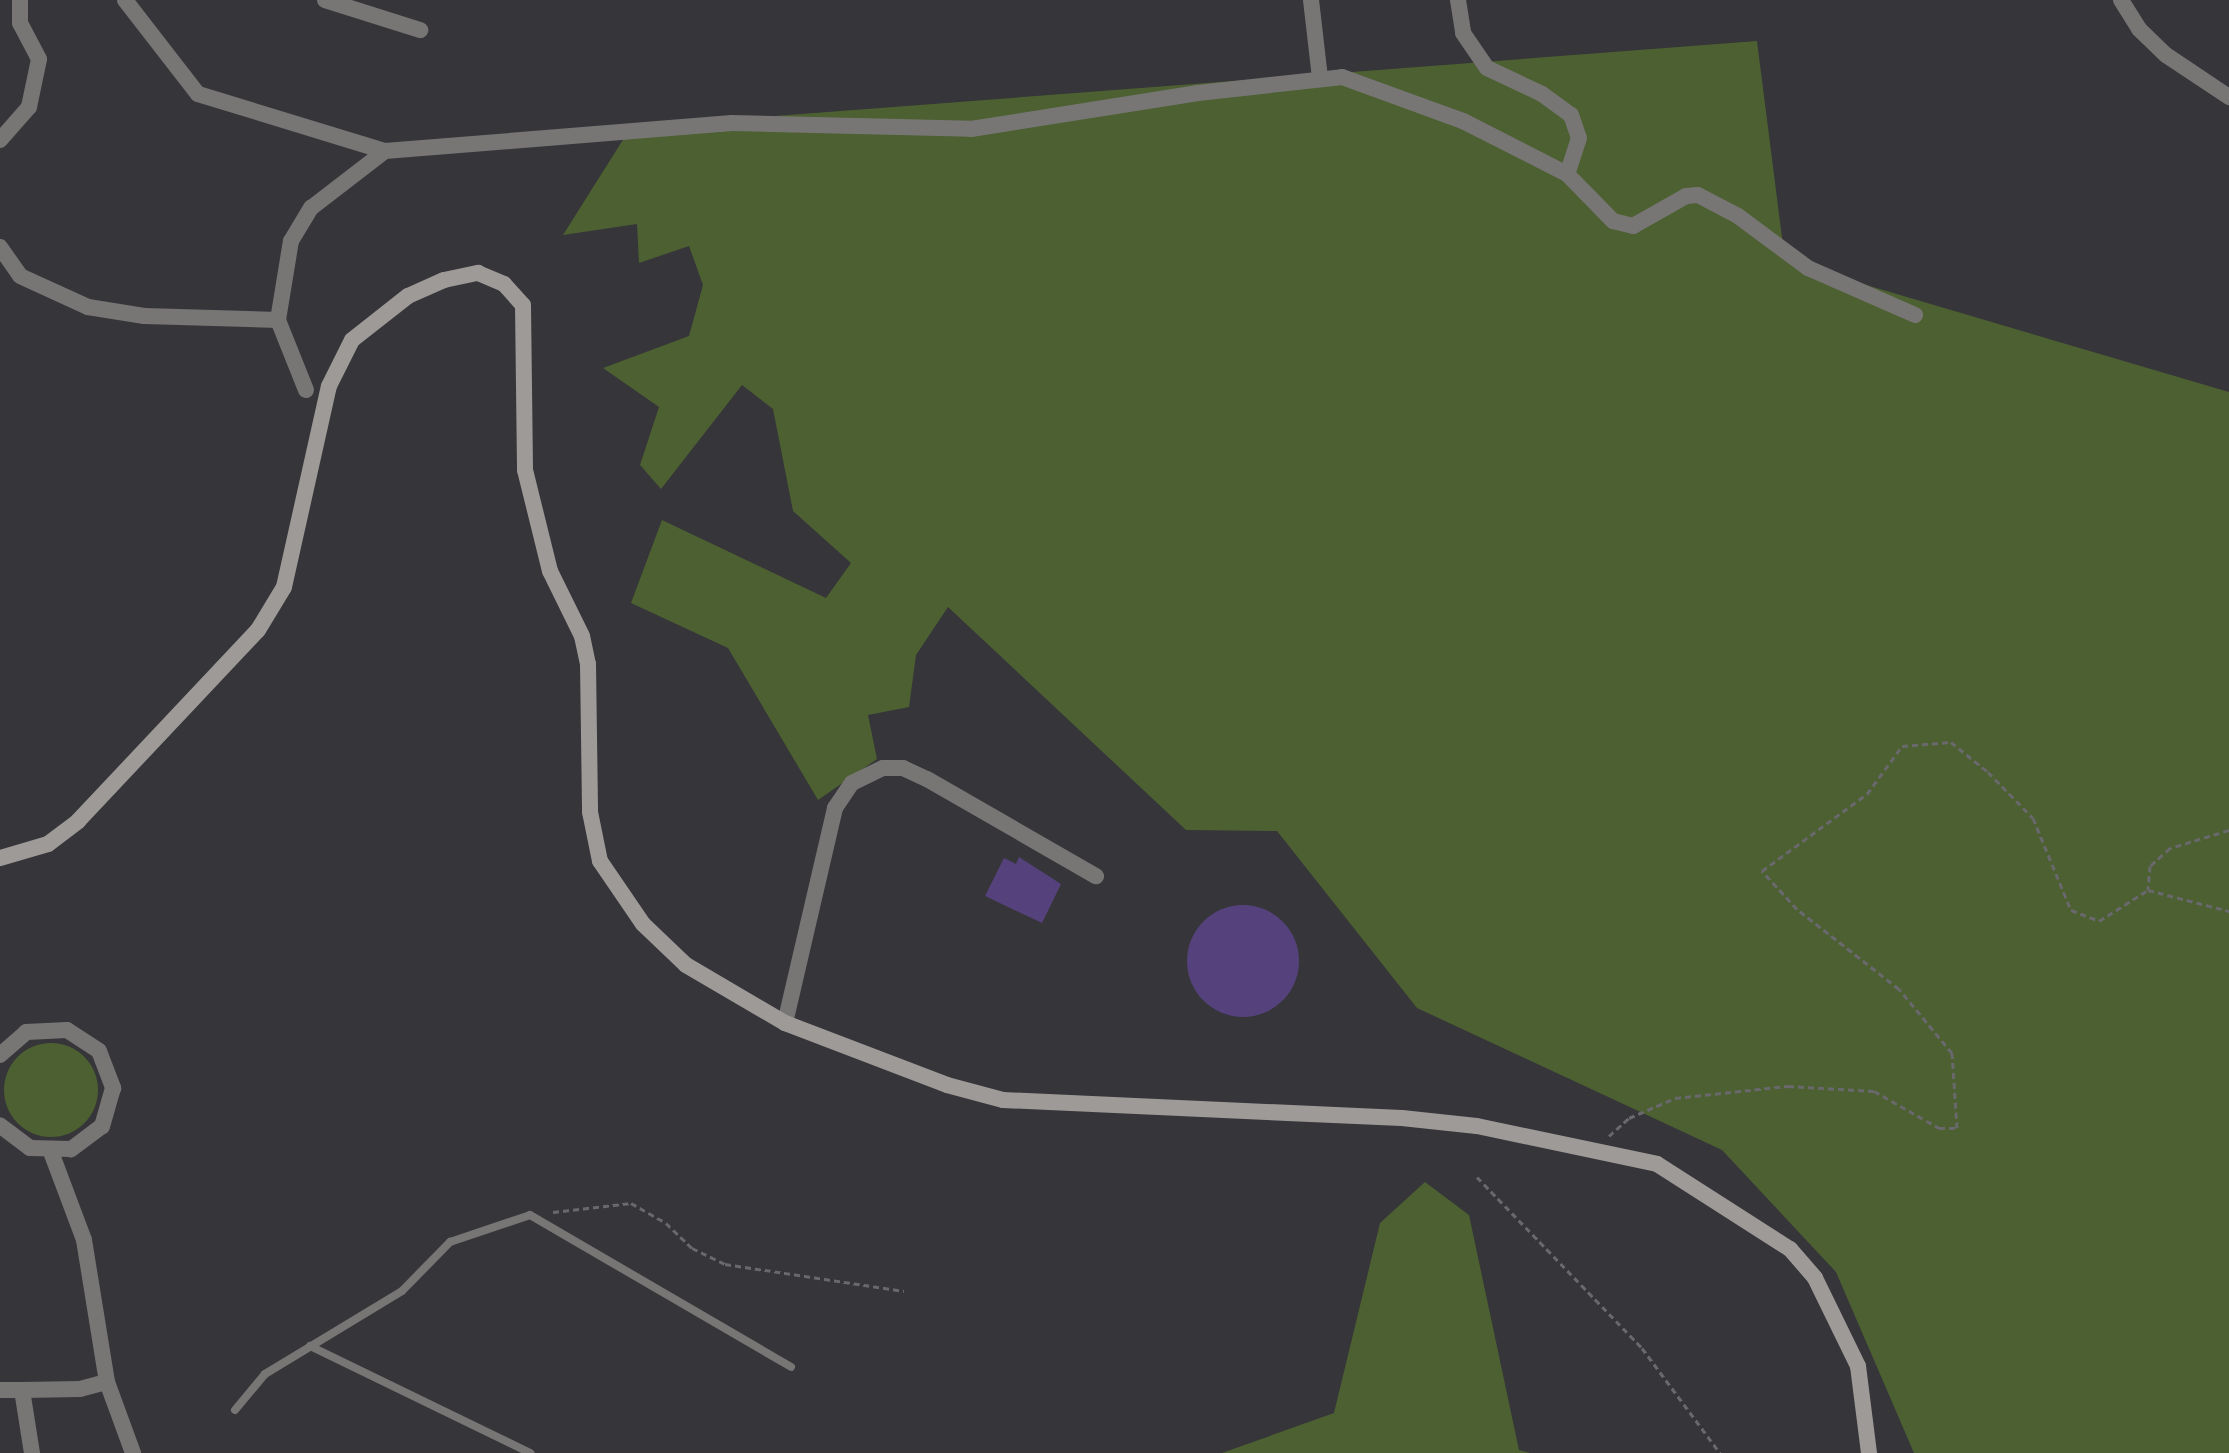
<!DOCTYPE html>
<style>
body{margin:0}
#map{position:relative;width:2229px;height:1453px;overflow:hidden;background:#363539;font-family:Jost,sans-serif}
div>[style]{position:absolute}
.green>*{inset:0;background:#4c6031}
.round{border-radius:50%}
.building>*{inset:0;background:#55427c}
.path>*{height:3px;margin-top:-1.5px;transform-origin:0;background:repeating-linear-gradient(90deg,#69686c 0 6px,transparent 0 10px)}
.service>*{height:8px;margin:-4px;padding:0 4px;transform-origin:4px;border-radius:4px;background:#787675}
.minor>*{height:16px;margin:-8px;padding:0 8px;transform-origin:8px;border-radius:8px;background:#787675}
.tertiary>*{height:16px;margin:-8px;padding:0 8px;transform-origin:8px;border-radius:8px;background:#787675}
.secondary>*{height:16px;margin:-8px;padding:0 8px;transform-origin:8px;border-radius:8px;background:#9d9a98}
span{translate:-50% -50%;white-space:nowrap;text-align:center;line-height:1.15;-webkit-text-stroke:8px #363539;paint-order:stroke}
</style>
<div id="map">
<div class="green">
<i style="clip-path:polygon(1757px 41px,1785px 261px,2229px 392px,2229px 1453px,1914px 1453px,1836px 1272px,1722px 1150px,1417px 1008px,1277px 831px,1186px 830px,948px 607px,916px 655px,909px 707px,868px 715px,877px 759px,818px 800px,728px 648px,631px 603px,662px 520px,826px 598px,851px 563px,793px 511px,773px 409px,742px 385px,661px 489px,640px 465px,659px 407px,603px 368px,689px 336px,703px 285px,689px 246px,639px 263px,637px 224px,563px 235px,631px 127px)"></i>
<i class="round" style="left:4px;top:1043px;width:94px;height:94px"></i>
<i style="clip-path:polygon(1425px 1182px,1469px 1215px,1519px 1450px,1530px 1453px,1222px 1453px,1334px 1413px,1380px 1223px)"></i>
</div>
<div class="building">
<i style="clip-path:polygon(1019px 857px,1061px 884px,1042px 923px,985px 896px,1004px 858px,1016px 864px)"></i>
<i class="round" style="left:1187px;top:905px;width:112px;height:112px"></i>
</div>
<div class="path">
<i style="left:2229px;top:830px;width:62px;rotate:163deg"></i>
<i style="left:2170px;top:848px;width:27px;rotate:138deg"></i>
<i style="left:2150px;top:866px;width:24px;rotate:95deg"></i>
<i style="left:2148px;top:890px;width:84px;rotate:14.5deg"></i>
<i style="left:1609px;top:1136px;width:27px;rotate:-42deg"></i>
<i style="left:1629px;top:1118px;width:50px;rotate:-23.5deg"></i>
<i style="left:1675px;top:1098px;width:114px;rotate:-6.1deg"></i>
<i style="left:1788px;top:1086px;width:86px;rotate:3.3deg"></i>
<i style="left:1874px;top:1091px;width:75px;rotate:29.6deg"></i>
<i style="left:1939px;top:1128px;width:18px"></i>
<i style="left:1957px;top:1128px;width:75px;rotate:-93.8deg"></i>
<i style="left:1952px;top:1053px;width:83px;rotate:-129.6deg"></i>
<i style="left:1899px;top:989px;width:130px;rotate:-141.9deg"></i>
<i style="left:1797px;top:909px;width:52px;rotate:-132.6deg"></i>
<i style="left:1762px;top:871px;width:130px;rotate:-36.3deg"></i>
<i style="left:1867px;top:794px;width:59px;rotate:-53.9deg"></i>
<i style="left:1902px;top:746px;width:49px;rotate:-4.7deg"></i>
<i style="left:1951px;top:742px;width:48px;rotate:39deg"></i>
<i style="left:1988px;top:772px;width:64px;rotate:45.6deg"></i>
<i style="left:2033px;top:818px;width:100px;rotate:67.6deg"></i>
<i style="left:2071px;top:910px;width:30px;rotate:21deg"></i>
<i style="left:2099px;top:921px;width:58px;rotate:-32.3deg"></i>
<i style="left:1477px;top:1177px;width:238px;rotate:46deg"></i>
<i style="left:1642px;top:1348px;width:131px;rotate:53.4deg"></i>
<i style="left:553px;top:1212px;width:79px;rotate:-6.6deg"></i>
<i style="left:631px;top:1203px;width:40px;rotate:29.7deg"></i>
<i style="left:666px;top:1223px;width:36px;rotate:44deg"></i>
<i style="left:692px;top:1248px;width:37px;rotate:26deg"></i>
<i style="left:725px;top:1264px;width:181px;rotate:8.6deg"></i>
</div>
<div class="service">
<i style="left:310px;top:1346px;width:245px;rotate:25.9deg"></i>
<i style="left:235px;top:1410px;width:47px;rotate:-50.2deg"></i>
<i style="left:265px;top:1374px;width:160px;rotate:-31.2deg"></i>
<i style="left:402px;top:1291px;width:69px;rotate:-45.6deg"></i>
<i style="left:450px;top:1242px;width:84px;rotate:-18.6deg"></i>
<i style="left:530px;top:1215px;width:302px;rotate:30.2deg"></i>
</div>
<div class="minor">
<i style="left:125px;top:0;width:119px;rotate:52.2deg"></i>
<i style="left:198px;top:94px;width:195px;rotate:17deg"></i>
<i style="left:385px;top:151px;width:348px;rotate:-4.6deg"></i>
<i style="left:732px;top:123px;width:239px;rotate:1.4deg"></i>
<i style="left:971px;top:129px;width:230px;rotate:-9deg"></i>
<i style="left:1198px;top:93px;width:145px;rotate:-6.3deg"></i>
<i style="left:1342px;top:77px;width:129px;rotate:20deg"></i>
<i style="left:1463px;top:121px;width:117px;rotate:27deg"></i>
<i style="left:1567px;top:174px;width:66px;rotate:45.6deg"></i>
<i style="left:1613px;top:221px;width:21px;rotate:14deg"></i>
<i style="left:1633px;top:226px;width:61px;rotate:-29.5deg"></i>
<i style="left:1686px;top:196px;width:12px;rotate:-5deg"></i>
<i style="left:1698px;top:195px;width:45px;rotate:27.7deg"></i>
<i style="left:1738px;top:216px;width:87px;rotate:36.6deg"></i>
<i style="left:1808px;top:268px;width:117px;rotate:23.7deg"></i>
<i style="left:325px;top:0;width:100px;rotate:17.5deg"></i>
<i style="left:1311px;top:0;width:79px;rotate:83.4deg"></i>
<i style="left:1458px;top:0;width:33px;rotate:81deg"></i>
<i style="left:1463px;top:33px;width:42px;rotate:55.6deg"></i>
<i style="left:1487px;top:68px;width:61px;rotate:25.3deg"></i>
<i style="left:1542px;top:94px;width:36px;rotate:36deg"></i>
<i style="left:1571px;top:115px;width:24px;rotate:71deg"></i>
<i style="left:1579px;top:138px;width:38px;rotate:108deg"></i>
<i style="left:2121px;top:0;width:34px;rotate:58deg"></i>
<i style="left:2139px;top:29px;width:37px;rotate:44deg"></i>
<i style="left:2166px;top:55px;width:76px;rotate:33.7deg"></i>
<i style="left:0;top:140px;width:44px;rotate:-48.7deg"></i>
<i style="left:29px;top:107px;width:49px;rotate:-78.2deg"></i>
<i style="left:39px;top:59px;width:41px;rotate:-117.8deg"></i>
<i style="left:20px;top:23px;width:23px;rotate:-90deg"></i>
<i style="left:0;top:247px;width:35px;rotate:55deg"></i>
<i style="left:20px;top:276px;width:75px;rotate:24.5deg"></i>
<i style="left:88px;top:307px;width:57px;rotate:9.1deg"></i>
<i style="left:144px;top:316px;width:134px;rotate:1.7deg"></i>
<i style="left:306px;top:390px;width:75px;rotate:-111.8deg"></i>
<i style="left:278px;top:320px;width:80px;rotate:-80.7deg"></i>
<i style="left:291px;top:241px;width:39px;rotate:-59deg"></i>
<i style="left:311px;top:208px;width:93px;rotate:-37.6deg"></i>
<i style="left:785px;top:1023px;width:221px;rotate:-76.9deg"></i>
<i style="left:835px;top:808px;width:30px;rotate:-56deg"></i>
<i style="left:852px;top:783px;width:34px;rotate:-26deg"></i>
<i style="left:883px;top:768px;width:20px"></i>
<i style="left:903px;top:768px;width:26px;rotate:25deg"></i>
<i style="left:927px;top:779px;width:195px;rotate:29.9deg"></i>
<i style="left:0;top:1055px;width:35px;rotate:-41deg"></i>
<i style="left:26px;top:1032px;width:41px;rotate:-2.8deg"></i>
<i style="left:67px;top:1030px;width:38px;rotate:33deg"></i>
<i style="left:99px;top:1051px;width:40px;rotate:69deg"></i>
<i style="left:113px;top:1088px;width:40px;rotate:106deg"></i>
<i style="left:102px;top:1126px;width:39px;rotate:143deg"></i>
<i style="left:71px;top:1149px;width:41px;rotate:-178.6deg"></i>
<i style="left:30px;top:1148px;width:38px;rotate:-143deg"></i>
<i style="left:0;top:1390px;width:22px"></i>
<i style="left:22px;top:1390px;width:64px;rotate:81deg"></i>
<i style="left:22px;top:1390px;width:58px;rotate:-1deg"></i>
<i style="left:80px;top:1389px;width:28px;rotate:-15deg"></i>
</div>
<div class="tertiary">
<i style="left:51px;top:1152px;width:94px;rotate:69.4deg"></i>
<i style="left:84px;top:1240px;width:144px;rotate:80.8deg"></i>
<i style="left:107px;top:1382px;width:76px;rotate:69.9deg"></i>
</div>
<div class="secondary">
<i style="left:0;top:858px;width:50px;rotate:-16.3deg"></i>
<i style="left:48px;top:844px;width:38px;rotate:-37deg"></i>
<i style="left:78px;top:821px;width:262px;rotate:-46.7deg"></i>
<i style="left:258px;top:630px;width:50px;rotate:-58.8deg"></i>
<i style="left:284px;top:587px;width:206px;rotate:-77.4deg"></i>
<i style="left:329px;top:386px;width:51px;rotate:-63.4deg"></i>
<i style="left:352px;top:340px;width:71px;rotate:-38.2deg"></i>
<i style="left:408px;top:296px;width:39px;rotate:-24deg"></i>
<i style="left:444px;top:280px;width:35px;rotate:-12deg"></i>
<i style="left:478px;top:273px;width:28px;rotate:23deg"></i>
<i style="left:504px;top:284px;width:28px;rotate:48deg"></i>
<i style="left:523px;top:305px;width:165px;rotate:89.3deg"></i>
<i style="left:525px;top:470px;width:104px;rotate:76.1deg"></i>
<i style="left:550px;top:571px;width:72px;rotate:63.8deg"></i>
<i style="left:582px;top:636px;width:29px;rotate:78deg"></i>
<i style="left:588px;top:664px;width:148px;rotate:89.2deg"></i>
<i style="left:590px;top:812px;width:50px;rotate:78.5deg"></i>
<i style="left:600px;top:861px;width:76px;rotate:55.7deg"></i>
<i style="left:643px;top:924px;width:59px;rotate:43.6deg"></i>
<i style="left:686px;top:965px;width:115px;rotate:30.4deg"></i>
<i style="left:785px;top:1023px;width:173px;rotate:20.9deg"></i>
<i style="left:947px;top:1085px;width:58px;rotate:15deg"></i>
<i style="left:1003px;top:1100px;width:399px;rotate:2.6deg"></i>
<i style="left:1402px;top:1118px;width:75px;rotate:6.1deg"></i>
<i style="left:1477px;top:1126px;width:184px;rotate:11.9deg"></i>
<i style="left:1657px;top:1164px;width:158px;rotate:32.6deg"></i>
<i style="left:1790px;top:1249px;width:38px;rotate:49deg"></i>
<i style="left:1815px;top:1278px;width:98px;rotate:64deg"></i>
<i style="left:1858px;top:1366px;width:88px;rotate:82.8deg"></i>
</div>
</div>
